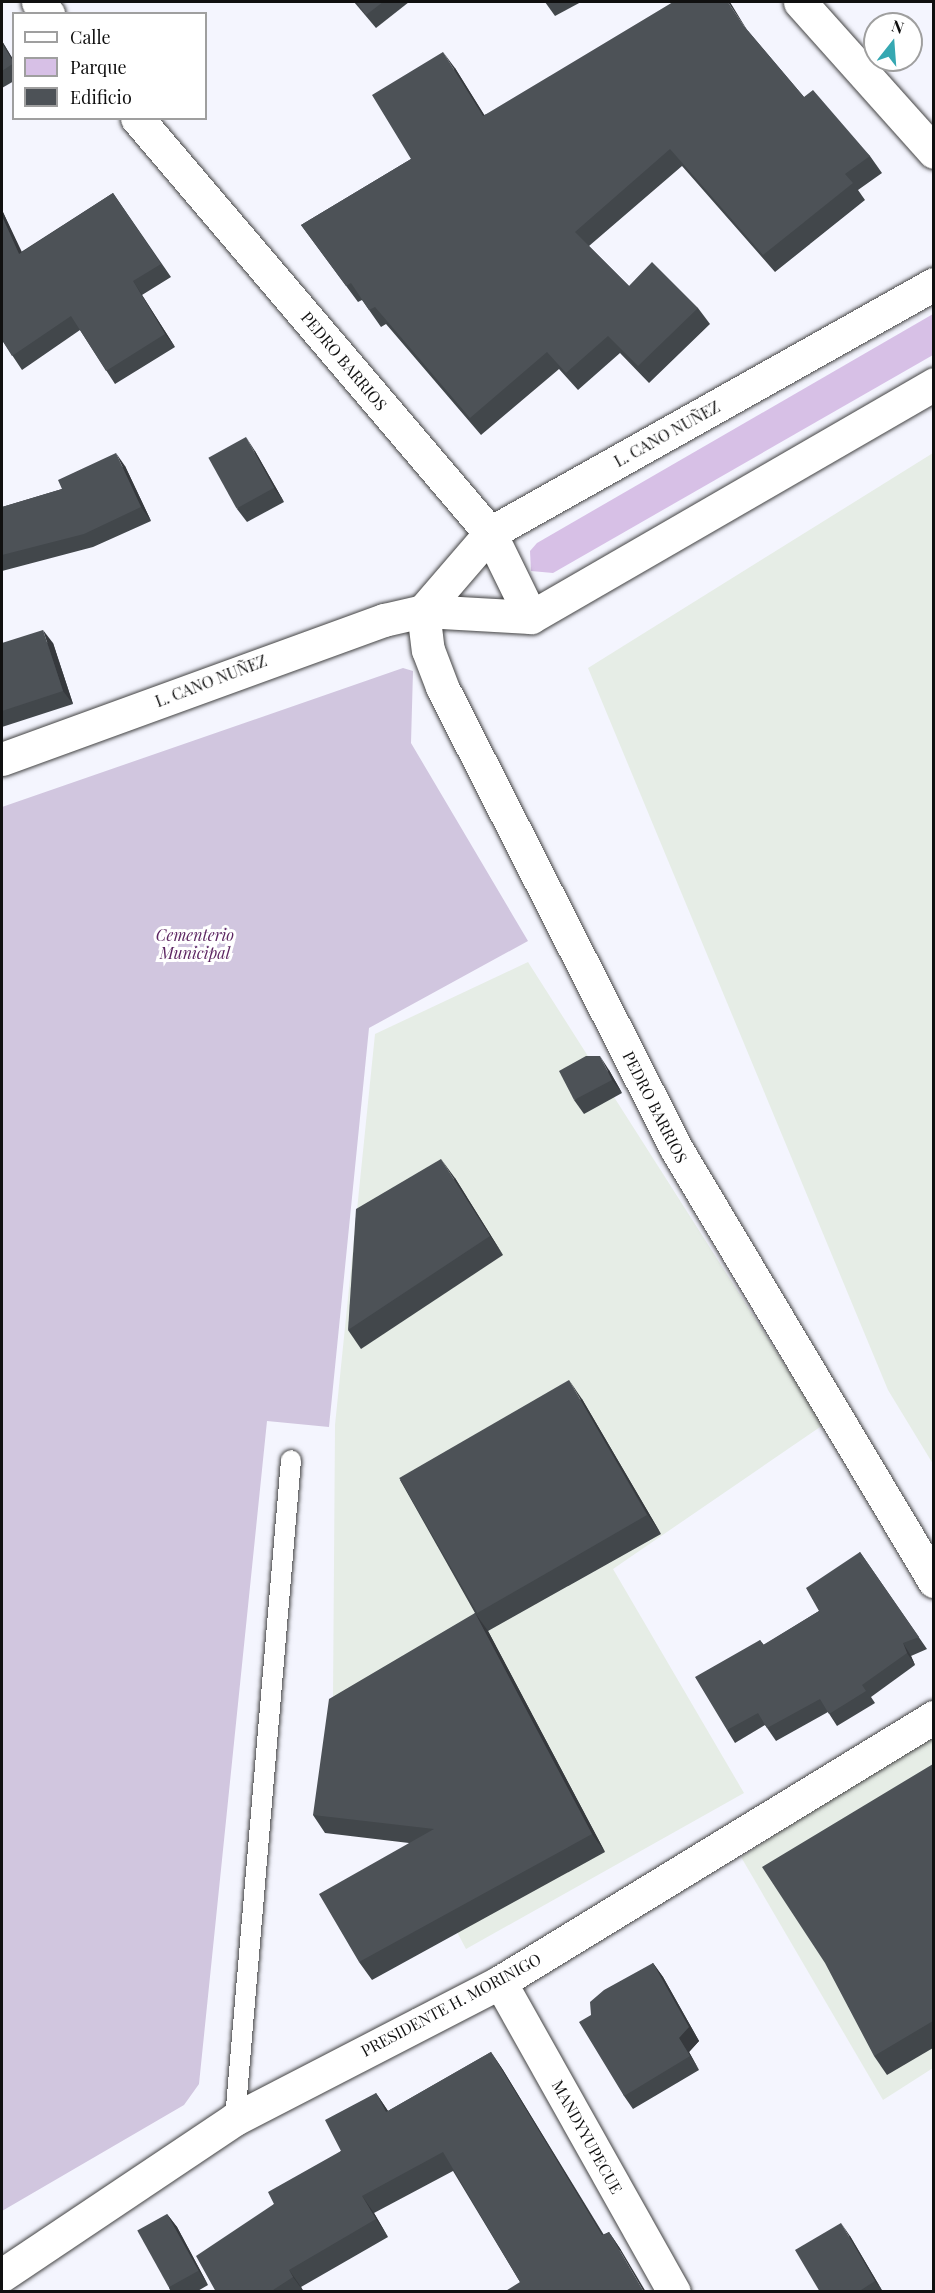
<!DOCTYPE html>
<meta charset="utf-8">
<style>
body{margin:0}
#map{position:relative;width:935px;height:2293px;overflow:hidden;background:#f4f5fe;font-family:"Playfair Display",serif}
div>[style]{position:absolute}
.industrial>*{inset:0;background:#e6ede6}
.green>*{inset:0;background:#d7c0e6}
.cemetery>*{inset:0;background:#d1c6df}
.roads{filter:drop-shadow(0 0 2px #434343) drop-shadow(0 0 2px #434343)}
.lane>*{height:20px;margin:-10px;padding:0 10px;transform-origin:10px;border-radius:10px;background:#fff}
.street>*{height:33px;margin:-16.5px;padding:0 16.5px;transform-origin:16.5px;border-radius:16.5px;background:#fff}
.wall>*{inset:0;background:#42474b}
.shaded-wall>*{inset:0;background:#36393d;transform-origin:0 0}
.building>*{inset:0;background:#4d5257;transform-origin:0 0}
span{translate:-50% -50%;white-space:nowrap;text-align:center;line-height:1.15;-webkit-text-stroke:6px #fff;paint-order:stroke}
.street-label{font-size:16px;color:#101010}
.park-label{font-size:16px;color:#5d2662;font-style:italic}
.frame{position:absolute;inset:0;border:3px solid #101010;pointer-events:none}
.legend{position:absolute;left:12px;top:12px;width:195px;height:108px;box-sizing:border-box;background:#fff;border:2px solid #9f9f9f;margin:0;padding:8px 10px;list-style:none;font-size:18px;color:#101010}
.legend li{display:flex;align-items:center;gap:12px;height:30px}
.legend b{width:30px;border:2px solid #9f9f9f}
.north{position:absolute;left:863px;top:12px;width:60px;height:60px;box-sizing:border-box;background:#fff;border:2px solid #9f9f9f;border-radius:50%;rotate:17deg;font-size:16px;font-weight:700;line-height:24px;text-align:center;color:#101010}
.north::after{content:'';display:block;margin:auto;width:21px;height:27px;background:#36a8b2;clip-path:polygon(50% 0,100% 100%,50% 72%,0 100%)}
</style>
<div id="map">
<div class="industrial">
<i style="clip-path:polygon(933px 453px,933px 1464px,888px 1390px,588px 668px)"></i>
<i style="clip-path:polygon(528px 962px,823px 1425px,613px 1569px,744px 1793px,466px 1949px,333px 1698px,335px 1425px,375px 1034px)"></i>
<i style="clip-path:polygon(933px 1732px,933px 2068px,883px 2100px,741px 1857px)"></i>
</div>
<div class="green">
<i style="clip-path:polygon(933px 314px,933px 355px,553px 573px,531px 571px,530px 551px,537px 543px)"></i>
</div>
<div class="cemetery">
<i style="clip-path:polygon(403px 668px,413px 671px,411px 743px,528px 941px,369px 1028px,329px 1427px,267px 1421px,199px 2084px,184px 2105px,2px 2211px,2px 807px)"></i>
</div>
<div class="roads">
<div class="lane">
<i style="left:235px;top:2119px;width:661px;rotate:-85.14deg"></i>
</div>
<div class="street">
<i style="left:38px;top:2px;width:16px;rotate:50deg"></i>
<i style="left:800px;top:2px;width:201px;rotate:48.2deg"></i>
<i style="left:137px;top:118px;width:545px;rotate:49.62deg"></i>
<i style="left:490px;top:533px;width:93px;rotate:64deg"></i>
<i style="left:423px;top:611px;width:39px;rotate:83deg"></i>
<i style="left:428px;top:650px;width:40px;rotate:69deg"></i>
<i style="left:442px;top:687px;width:519px;rotate:63.09deg"></i>
<i style="left:677px;top:1150px;width:502px;rotate:59.19deg"></i>
<i style="left:423px;top:611px;width:103px;rotate:-49.3deg"></i>
<i style="left:490px;top:533px;width:509px;rotate:-29.28deg"></i>
<i style="left:2px;top:759px;width:407px;rotate:-20deg"></i>
<i style="left:384px;top:620px;width:40px;rotate:-13deg"></i>
<i style="left:423px;top:611px;width:108px;rotate:3.2deg"></i>
<i style="left:531px;top:617px;width:466px;rotate:-30deg"></i>
<i style="left:500px;top:1982px;width:355px;rotate:60.7deg"></i>
<i style="left:2px;top:2275px;width:280px;rotate:-33.8deg"></i>
<i style="left:235px;top:2119px;width:298px;rotate:-27.3deg"></i>
<i style="left:500px;top:1982px;width:509px;rotate:-31.41deg"></i>
</div>
</div>
<div class="wall">
<i style="clip-path:polygon(354px 2px,409px 2px,376px 28px)"></i>
<i style="clip-path:polygon(545px 2px,581px 2px,555px 16px)"></i>
<i style="clip-path:polygon(748px 31px,804px 97px,870px 156px,882px 173px,858px 190px,865px 200px,775px 272px,682px 166px,589px 246px,629px 286px,698px 308px,710px 324px,649px 383px,620px 353px,578px 390px,559px 369px,481px 435px,386px 324px,381px 327px,362px 300px,358px 302px,301px 225px,411px 159px,455px 68px,484px 115px)"></i>
<i style="clip-path:polygon(2px 41px,14px 61px,14px 81px,2px 88px)"></i>
<i style="clip-path:polygon(113px 193px,171px 277px,142px 295px,175px 347px,115px 384px,80px 330px,22px 370px,2px 340px,2px 210px,21px 252px)"></i>
<i style="clip-path:polygon(255px 451px,284px 502px,247px 522px,237px 509px)"></i>
<i style="clip-path:polygon(125px 466px,151px 521px,93px 547px,2px 571px,2px 507px,62px 489px)"></i>
<i style="clip-path:polygon(2px 643px,53px 643px,73px 704px,2px 727px)"></i>
<i style="clip-path:polygon(609px 1070px,622px 1093px,584px 1114px,574px 1100px)"></i>
<i style="clip-path:polygon(455px 1178px,503px 1255px,361px 1349px,348px 1330px)"></i>
<i style="clip-path:polygon(582px 1399px,661px 1534px,488px 1631px,605px 1852px,372px 1980px,359px 1962px,409px 1843px,325px 1833px,313px 1815px,475px 1613px,400px 1480px)"></i>
<i style="clip-path:polygon(860px 1552px,927px 1649px,911px 1656px,915px 1665px,871px 1697px,875px 1703px,837px 1726px,828px 1712px,776px 1741px,765px 1725px,735px 1743px,727px 1730px,760px 1640px,764px 1645px,819px 1611px)"></i>
<i style="clip-path:polygon(933px 1764px,933px 2048px,887px 2075px,874px 2056px)"></i>
<i style="clip-path:polygon(653px 1963px,663px 1977px,699px 2041px,689px 2052px,699px 2070px,633px 2109px,624px 2096px,591px 2015px)"></i>
<i style="clip-path:polygon(491px 2052px,503px 2070px,604px 2235px,609px 2232px,621px 2250px,520px 2282px,453px 2171px,374px 2213px,388px 2237px,301px 2287px,304px 2292px,216px 2292px,274px 2204px,341px 2151px,376px 2093px,388px 2111px)"></i>
<i style="clip-path:polygon(167px 2214px,177px 2227px,208px 2285px,196px 2292px,171px 2292px,169px 2288px)"></i>
<i style="clip-path:polygon(850px 2236px,883px 2292px,820px 2292px)"></i>
</div>
<div class="shaded-wall">
<i style="clip-path:polygon(728px 2px,730px 2px,755px 43px,744px 26px)"></i>
<i style="left:2px;top:41px;width:23px;height:2px;rotate:59deg"></i>
<i style="clip-path:polygon(443px 52px,455px 68px,495px 132px,483px 116px)"></i>
<i style="clip-path:polygon(2px 210px,29px 267px,19px 254px,2px 216px)"></i>
<i style="clip-path:polygon(133px 281px,142px 295px,175px 347px,165px 334px)"></i>
<i style="clip-path:polygon(246px 437px,255px 451px,284px 502px,274px 488px)"></i>
<i style="clip-path:polygon(116px 453px,125px 466px,151px 521px,141px 507px)"></i>
<i style="clip-path:polygon(43px 630px,53px 643px,73px 704px,63px 691px)"></i>
<i style="clip-path:polygon(600px 1056px,609px 1070px,622px 1093px,612px 1080px)"></i>
<i style="clip-path:polygon(441px 1159px,455px 1178px,503px 1255px,490px 1236px)"></i>
<i style="clip-path:polygon(569px 1380px,582px 1399px,661px 1534px,648px 1515px)"></i>
<i style="clip-path:polygon(475px 1613px,488px 1631px,605px 1852px,592px 1834px)"></i>
<i style="clip-path:polygon(903px 1643px,911px 1656px,915px 1665px,907px 1653px)"></i>
<i style="clip-path:polygon(653px 1963px,663px 1977px,699px 2041px,689px 2052px,699px 2070px,679px 2038px)"></i>
<i style="clip-path:polygon(491px 2052px,503px 2070px,614px 2253px,602px 2235px)"></i>
<i style="clip-path:polygon(376px 2093px,388px 2111px,386px 2112px)"></i>
<i style="clip-path:polygon(362px 2196px,374px 2213px,388px 2237px,376px 2219px)"></i>
<i style="clip-path:polygon(167px 2214px,177px 2227px,208px 2285px,199px 2271px)"></i>
<i style="clip-path:polygon(841px 2223px,850px 2236px,883px 2292px,875px 2281px)"></i>
<i style="clip-path:polygon(609px 2232px,621px 2250px,646px 2292px,644px 2292px)"></i>
<i style="clip-path:polygon(289px 2270px,301px 2287px,304px 2292px,293px 2277px)"></i>
</div>
<div class="building">
<i style="clip-path:polygon(356px 2px,383px 2px,366px 15px)"></i>
<i style="clip-path:polygon(673px 2px,728px 2px,744px 26px,804px 97px,813px 90px,870px 156px,845px 174px,853px 183px,763px 255px,670px 149px,575px 232px,629px 286px,652px 262px,698px 308px,638px 366px,608px 336px,566px 373px,547px 352px,470px 418px,375px 307px,369px 310px,351px 283px,346px 286px,301px 225px,411px 159px,372px 95px,443px 52px,483px 116px)"></i>
<i style="clip-path:polygon(2px 43px,14px 63px,2px 71px)"></i>
<i style="clip-path:polygon(113px 193px,161px 264px,133px 281px,165px 334px,106px 371px,71px 316px,12px 356px,2px 340px,2px 216px,19px 254px)"></i>
<i style="left:246px;top:437px;width:58px;height:43px;rotate:61deg"></i>
<i style="clip-path:polygon(116px 453px,141px 507px,84px 534px,2px 555px,2px 507px,62px 489px,58px 480px)"></i>
<i style="clip-path:polygon(43px 630px,63px 691px,2px 711px,2px 643px)"></i>
<i style="clip-path:polygon(586px 1056px,600px 1056px,612px 1080px,574px 1100px,559px 1071px)"></i>
<i style="clip-path:polygon(441px 1159px,490px 1236px,348px 1330px,356px 1209px)"></i>
<i style="left:569px;top:1380px;width:156px;height:196px;rotate:60deg"></i>
<i style="clip-path:polygon(860px 1552px,919px 1637px,903px 1643px,907px 1653px,862px 1685px,866px 1691px,829px 1714px,820px 1699px,767px 1728px,758px 1713px,727px 1730px,695px 1677px,760px 1640px,763px 1645px,819px 1611px,806px 1588px)"></i>
<i style="clip-path:polygon(475px 1613px,592px 1834px,359px 1962px,319px 1894px,434px 1829px,313px 1815px,329px 1699px)"></i>
<i style="clip-path:polygon(933px 1764px,933px 2021px,874px 2056px,825px 1963px,762px 1867px)"></i>
<i style="clip-path:polygon(653px 1963px,689px 2027px,679px 2038px,690px 2056px,624px 2096px,579px 2022px,591px 2015px,590px 2002px,604px 1990px)"></i>
<i style="clip-path:polygon(491px 2052px,602px 2235px,609px 2232px,644px 2292px,504px 2292px,520px 2282px,443px 2152px,362px 2196px,376px 2219px,289px 2270px,293px 2277px,270px 2292px,216px 2292px,196px 2256px,274px 2204px,268px 2192px,341px 2151px,325px 2120px,376px 2093px,386px 2112px)"></i>
<i style="left:167px;top:2214px;width:65px;height:34px;rotate:61deg"></i>
<i style="clip-path:polygon(841px 2223px,875px 2281px,858px 2292px,820px 2292px,795px 2250px)"></i>
</div>
<div class="street-label">
<span style="left:344px;top:361px;rotate:50deg">PEDRO BARRIOS</span>
<span style="left:667px;top:434px;rotate:-29deg">L. CANO NUÑEZ</span>
<span style="left:211px;top:681px;rotate:-21deg">L. CANO NUÑEZ</span>
<span style="left:655px;top:1107px;rotate:63deg">PEDRO BARRIOS</span>
<span style="left:451px;top:2005px;rotate:-28deg">PRESIDENTE H. MORINIGO</span>
<span style="left:587px;top:2137px;rotate:61deg">MANDYYUPECUE</span>
</div>
<div class="park-label">
<span style="left:195px;top:944px">Cementerio<br>Municipal</span>
</div>
<div class="frame"></div>
<ul class="legend">
<li><b style="height:8px;background:#fff"></b>Calle</li>
<li><b style="height:16px;background:#d7c0e6"></b>Parque</li>
<li><b style="height:16px;background:#4d5257"></b>Edificio</li>
</ul>
<div class="north">N</div>
</div>
